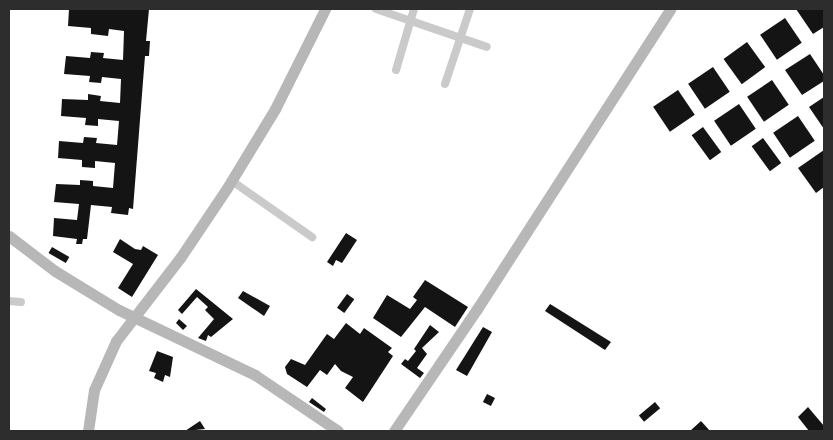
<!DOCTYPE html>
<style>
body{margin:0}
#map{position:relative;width:833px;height:440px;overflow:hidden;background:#fff;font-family:"Archivo Narrow",sans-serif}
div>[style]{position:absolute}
.building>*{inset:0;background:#141414;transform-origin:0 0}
.street>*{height:8px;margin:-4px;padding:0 4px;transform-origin:4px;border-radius:4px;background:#cacaca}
.secondary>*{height:11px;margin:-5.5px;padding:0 5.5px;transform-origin:5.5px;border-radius:5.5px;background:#b7b7b7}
span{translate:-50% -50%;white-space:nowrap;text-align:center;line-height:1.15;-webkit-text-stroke:5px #fff;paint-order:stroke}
.frame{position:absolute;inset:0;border:10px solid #2d2d2d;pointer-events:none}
</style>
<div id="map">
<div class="building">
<i style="clip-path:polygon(69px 9px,149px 9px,146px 41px,150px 41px,149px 56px,145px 56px,133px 209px,129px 208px,128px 215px,111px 213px,112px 207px,91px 205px,87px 239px,83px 239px,82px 244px,76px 244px,77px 239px,53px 236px,54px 218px,77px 220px,79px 204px,54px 202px,56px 184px,80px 185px,80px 180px,93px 181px,93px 186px,113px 188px,115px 163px,95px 161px,95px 168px,82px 167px,82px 160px,58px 158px,59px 141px,83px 143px,84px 137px,97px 138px,96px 143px,117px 145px,119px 121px,98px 119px,98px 126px,85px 125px,86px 118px,61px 116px,62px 99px,88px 100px,88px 94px,101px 96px,100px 101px,120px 103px,121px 79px,102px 77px,101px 83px,89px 82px,90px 76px,64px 74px,66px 56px,90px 58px,91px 52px,104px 53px,103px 58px,123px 60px,124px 31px,109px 29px,108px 36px,91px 34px,91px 28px,68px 26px)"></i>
<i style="clip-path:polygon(796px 9px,824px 9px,824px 27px,813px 34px)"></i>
<i style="left:785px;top:18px;width:30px;height:30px;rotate:56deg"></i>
<i style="left:747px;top:42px;width:31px;height:29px;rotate:54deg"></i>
<i style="clip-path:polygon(810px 54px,824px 75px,824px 81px,802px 95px,785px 70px)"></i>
<i style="left:713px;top:67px;width:30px;height:30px;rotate:56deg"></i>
<i style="left:772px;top:80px;width:30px;height:30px;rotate:56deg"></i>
<i style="left:678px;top:90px;width:30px;height:30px;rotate:56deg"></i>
<i style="clip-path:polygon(824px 97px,824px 129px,809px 107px)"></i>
<i style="left:739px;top:104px;width:30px;height:30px;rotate:56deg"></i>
<i style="left:798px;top:116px;width:30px;height:30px;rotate:56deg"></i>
<i style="left:703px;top:127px;width:31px;height:14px;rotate:54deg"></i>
<i style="left:763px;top:138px;width:31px;height:14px;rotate:54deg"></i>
<i style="clip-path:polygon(824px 150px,824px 187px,816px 193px,798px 168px)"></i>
<i style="clip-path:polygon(346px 233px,357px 240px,342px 263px,336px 260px,333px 266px,327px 262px)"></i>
<i style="clip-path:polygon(120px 239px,135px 249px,141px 250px,143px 246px,158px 255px,132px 297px,118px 288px,133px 264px,113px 252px)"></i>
<i style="left:52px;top:247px;width:20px;height:7px;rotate:30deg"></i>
<i style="clip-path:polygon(425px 280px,468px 307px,455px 327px,425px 307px,401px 337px,373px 318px,387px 295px,410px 309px,417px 300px,413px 297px)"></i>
<i style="clip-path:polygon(196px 289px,233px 319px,211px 337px,208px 335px,206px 341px,198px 338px,214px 319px,205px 310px,208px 307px,197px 297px,182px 314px,178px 310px)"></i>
<i style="clip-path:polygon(243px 291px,270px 306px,264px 316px,238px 298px)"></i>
<i style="left:347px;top:294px;width:9px;height:17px;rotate:36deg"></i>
<i style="clip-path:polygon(550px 304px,563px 312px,611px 342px,605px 350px,545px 311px)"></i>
<i style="clip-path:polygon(179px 319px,187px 326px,183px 330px,176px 323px)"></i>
<i style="clip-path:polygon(346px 323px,360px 334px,364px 328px,392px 348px,388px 352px,393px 356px,363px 402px,345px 388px,353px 377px,341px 371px,335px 364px,327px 375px,320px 370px,307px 387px,287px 374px,285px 367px,291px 359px,305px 365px,327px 334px,334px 339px)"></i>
<i style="clip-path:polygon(430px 325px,439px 332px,422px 348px,427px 354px,417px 368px,424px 373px,420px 378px,401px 364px,405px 359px,408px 361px,416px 351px,414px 349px)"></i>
<i style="clip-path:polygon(483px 327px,492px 332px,467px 376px,456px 370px)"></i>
<i style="clip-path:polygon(157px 351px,173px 357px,170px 377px,165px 375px,163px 382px,154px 378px,156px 373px,149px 371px)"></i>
<i style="left:487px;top:394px;width:9px;height:9px;rotate:27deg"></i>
<i style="clip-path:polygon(312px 398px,326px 409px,324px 412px,309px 402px)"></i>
<i style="left:655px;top:402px;width:8px;height:21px;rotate:50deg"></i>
<i style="clip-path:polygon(808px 407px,824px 426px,824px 431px,809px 431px,798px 417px)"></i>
<i style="clip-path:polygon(200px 421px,205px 429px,185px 431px)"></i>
<i style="clip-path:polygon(701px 421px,710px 431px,690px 431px)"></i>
</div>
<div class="street">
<i style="left:376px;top:9px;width:117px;rotate:18.9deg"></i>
<i style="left:396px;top:70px;width:64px;rotate:-73.6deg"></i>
<i style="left:445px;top:84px;width:79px;rotate:-71.6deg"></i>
<i style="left:232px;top:181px;width:98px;rotate:35deg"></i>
<i style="left:9px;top:301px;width:12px;rotate:5deg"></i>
</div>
<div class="secondary">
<i style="left:9px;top:236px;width:58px;rotate:37.3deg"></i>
<i style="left:55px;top:271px;width:75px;rotate:31.4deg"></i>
<i style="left:119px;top:310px;width:151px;rotate:25.5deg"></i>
<i style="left:255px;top:375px;width:100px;rotate:34deg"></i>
<i style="left:88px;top:431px;width:41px;rotate:-81.7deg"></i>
<i style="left:94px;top:390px;width:54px;rotate:-65.8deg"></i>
<i style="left:116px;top:341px;width:105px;rotate:-52.4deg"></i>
<i style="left:180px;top:258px;width:84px;rotate:-56.1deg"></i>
<i style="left:227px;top:188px;width:92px;rotate:-58.7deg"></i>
<i style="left:275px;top:109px;width:112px;rotate:-63.4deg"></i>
<i style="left:394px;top:431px;width:148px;rotate:-55.8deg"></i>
<i style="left:477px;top:309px;width:357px;rotate:-57.2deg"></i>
</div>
<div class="frame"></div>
</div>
